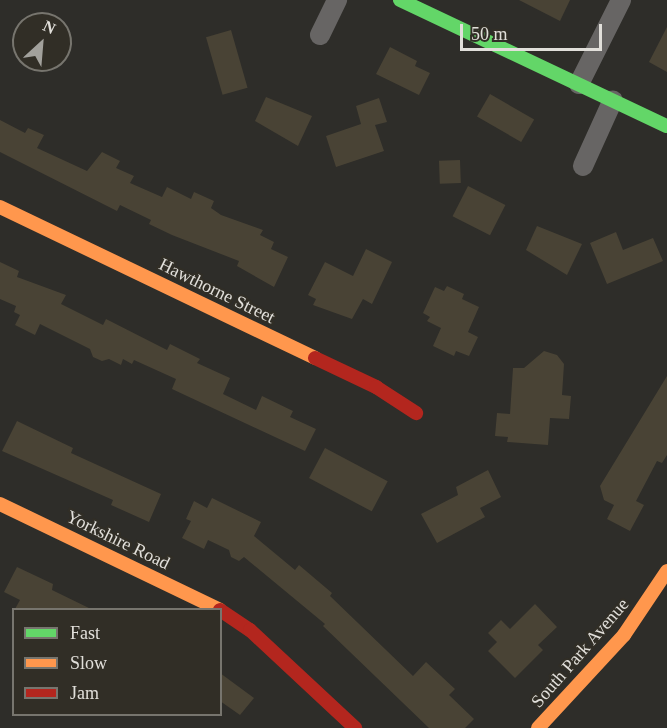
<!DOCTYPE html>
<style>
body{margin:0}
#map{position:relative;width:667px;height:728px;overflow:hidden;background:#2e2d29;font-family:Georgia,serif}
div>[style]{position:absolute}
.building>*{inset:0;background:#494335;transform-origin:0 0}
.street>*{height:20px;margin:-10px;padding:0 10px;transform-origin:10px;border-radius:10px;background:#676564}
.fast>*{height:14px;margin:-7px;padding:0 7px;transform-origin:7px;border-radius:7px;background:#63d668}
.slow>*{height:14px;margin:-7px;padding:0 7px;transform-origin:7px;border-radius:7px;background:#ff974d}
.jam>*{height:14px;margin:-7px;padding:0 7px;transform-origin:7px;border-radius:7px;background:#b3261e}
span{translate:-50% -50%;white-space:nowrap;text-align:center;line-height:1.15;-webkit-text-stroke:4.5px #312e26;paint-order:stroke}
.street-label{font-size:18px;color:#e1dfda}
.legend{position:absolute;left:12px;top:608px;width:210px;height:108px;box-sizing:border-box;background:#312e26;border:2px solid #77756e;margin:0;padding:8px 10px;list-style:none;font-size:18px;color:#e1dfda}
.legend li{display:flex;align-items:center;gap:12px;height:30px}
.legend b{width:30px;border:2px solid #77756e}
.north{position:absolute;left:12px;top:12px;width:60px;height:60px;box-sizing:border-box;background:#312e26;border:2px solid #77756e;border-radius:50%;rotate:26deg;font-size:16px;font-weight:700;line-height:24px;text-align:center;color:#e1dfda}
.north::after{content:'';display:block;margin:auto;width:21px;height:27px;background:#a2a19c;clip-path:polygon(50% 0,100% 100%,50% 72%,0 100%)}
.scale{position:absolute;left:460px;top:24px;width:142px;height:27px;box-sizing:border-box;border:3px solid #e1dfda;border-top:0;padding-left:8px;font-size:18px;line-height:21px;white-space:nowrap;color:#e1dfda;-webkit-text-stroke:4px #312e26;paint-order:stroke}
</style>
<div id="map">
<div class="building">
<i style="clip-path:polygon(519px 0,570px 0,560px 21px)"></i>
<i style="clip-path:polygon(667px 27px,667px 72px,649px 62px)"></i>
<i style="left:231px;top:30px;width:60px;height:26px;rotate:74deg"></i>
<i style="clip-path:polygon(390px 47px,417px 61px,415px 66px,430px 73px,419px 95px,376px 74px)"></i>
<i style="left:490px;top:94px;width:51px;height:26px;rotate:30deg"></i>
<i style="clip-path:polygon(266px 97px,312px 116px,298px 146px,255px 121px)"></i>
<i style="clip-path:polygon(379px 98px,387px 122px,375px 125px,384px 151px,336px 167px,326px 136px,361px 124px,356px 106px)"></i>
<i style="clip-path:polygon(0 120px,25px 133px,28px 128px,44px 135px,37px 148px,87px 171px,102px 152px,120px 161px,116px 168px,134px 176px,130px 183px,162px 197px,167px 187px,191px 199px,194px 192px,214px 201px,211px 208px,221px 215px,263px 230px,260px 235px,274px 242px,271px 249px,288px 257px,274px 287px,237px 266px,239px 261px,172px 235px,149px 224px,151px 220px,120px 205px,117px 211px,0 152px)"></i>
<i style="left:460px;top:160px;width:23px;height:21px;rotate:88deg"></i>
<i style="left:468px;top:186px;width:42px;height:34px;rotate:27deg"></i>
<i style="clip-path:polygon(537px 226px,582px 244px,567px 275px,526px 250px)"></i>
<i style="clip-path:polygon(616px 232px,623px 250px,653px 238px,663px 261px,607px 284px,590px 243px)"></i>
<i style="clip-path:polygon(366px 249px,392px 262px,372px 304px,363px 299px,352px 319px,313px 305px,316px 299px,308px 295px,325px 262px,353px 276px)"></i>
<i style="clip-path:polygon(0 262px,19px 271px,17px 277px,66px 295px,61px 304px,103px 325px,106px 319px,167px 350px,170px 344px,200px 359px,197px 363px,230px 378px,223px 394px,256px 410px,262px 396px,293px 411px,290px 417px,316px 429px,305px 451px,172px 389px,176px 379px,134px 360px,132px 364px,123px 359px,121px 365px,109px 359px,102px 361px,93px 357px,90px 349px,40px 324px,35px 335px,15px 325px,20px 315px,14px 312px,16px 306px,0 299px)"></i>
<i style="clip-path:polygon(447px 286px,464px 294px,462px 299px,479px 307px,468px 332px,478px 337px,469px 356px,456px 351px,454px 356px,433px 346px,441px 328px,427px 321px,430px 317px,423px 313px,435px 287px,444px 291px)"></i>
<i style="clip-path:polygon(544px 351px,557px 355px,564px 364px,562px 395px,571px 396px,569px 419px,550px 418px,548px 445px,507px 442px,508px 437px,495px 436px,497px 413px,510px 414px,513px 368px,524px 368px)"></i>
<i style="clip-path:polygon(667px 376px,667px 455px,662px 463px,657px 461px,636px 501px,644px 505px,630px 531px,607px 519px,614px 505px,604px 500px,600px 486px)"></i>
<i style="clip-path:polygon(17px 421px,73px 448px,71px 453px,161px 494px,149px 522px,111px 505px,113px 500px,2px 451px)"></i>
<i style="left:325px;top:448px;width:71px;height:34px;rotate:28deg"></i>
<i style="clip-path:polygon(488px 470px,501px 497px,480px 508px,485px 517px,437px 543px,421px 514px,458px 495px,456px 487px)"></i>
<i style="clip-path:polygon(212px 498px,261px 522px,254px 536px,295px 570px,299px 565px,332px 593px,330px 596px,413px 676px,426px 662px,455px 689px,449px 695px,474px 719px,465px 728px,429px 728px,323px 626px,325px 624px,244px 557px,239px 561px,231px 557px,229px 550px,208px 540px,204px 549px,182px 538px,191px 521px,186px 519px,194px 501px,207px 508px)"></i>
<i style="clip-path:polygon(17px 567px,53px 584px,52px 590px,91px 609px,15px 609px,20px 600px,4px 592px)"></i>
<i style="clip-path:polygon(535px 604px,557px 627px,538px 645px,543px 650px,515px 678px,488px 651px,497px 642px,488px 633px,501px 620px,510px 629px)"></i>
<i style="clip-path:polygon(220px 673px,254px 698px,240px 715px,220px 701px)"></i>
</div>
<div class="street">
<i style="left:320px;top:35px;width:39px;rotate:-64deg"></i>
<i style="left:579px;top:84px;width:94px;rotate:-63.4deg"></i>
<i style="left:583px;top:166px;width:72px;rotate:-65.6deg"></i>
</div>
<div class="fast">
<i style="left:400px;top:0;width:295px;rotate:25.3deg"></i>
</div>
<div class="slow">
<i style="left:0;top:207px;width:349px;rotate:25.6deg"></i>
<i style="left:0;top:504px;width:244px;rotate:25.7deg"></i>
<i style="left:538px;top:728px;width:127px;rotate:-47.2deg"></i>
<i style="left:624px;top:635px;width:77px;rotate:-56.1deg"></i>
</div>
<div class="jam">
<i style="left:315px;top:358px;width:68px;rotate:25.4deg"></i>
<i style="left:376px;top:387px;width:48px;rotate:33deg"></i>
<i style="left:220px;top:610px;width:36px;rotate:34deg"></i>
<i style="left:250px;top:630px;width:144px;rotate:43deg"></i>
</div>
<div class="street-label">
<span style="left:217px;top:291px;rotate:26deg">Hawthorne Street</span>
<span style="left:118px;top:540px;rotate:26deg">Yorkshire Road</span>
<span style="left:580px;top:653px;rotate:-49deg">South Park Avenue</span>
</div>
<ul class="legend">
<li><b style="height:8px;background:#63d668"></b>Fast</li>
<li><b style="height:8px;background:#ff974d"></b>Slow</li>
<li><b style="height:8px;background:#b3261e"></b>Jam</li>
</ul>
<div class="north">N</div>
<div class="scale">50 m</div>
</div>
